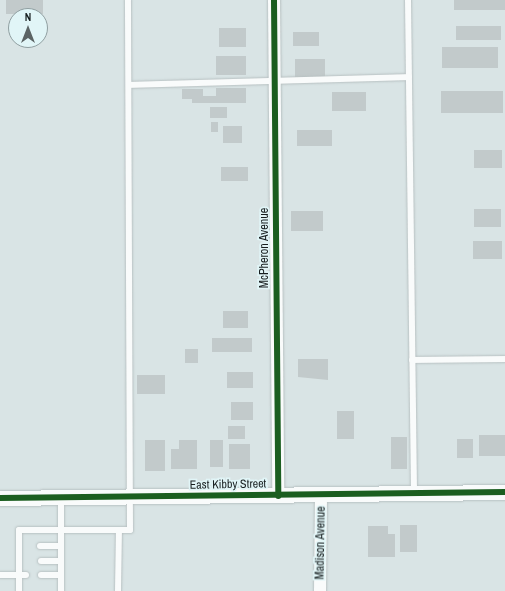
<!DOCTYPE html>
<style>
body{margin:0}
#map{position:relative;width:505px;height:591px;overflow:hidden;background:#d9e4e5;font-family:"Archivo Narrow",sans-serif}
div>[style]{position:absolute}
.building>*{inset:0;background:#c2cacb;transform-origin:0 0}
.roads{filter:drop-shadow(0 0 1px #b7c0c1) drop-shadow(0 0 1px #b7c0c1)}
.service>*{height:6px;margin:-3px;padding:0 3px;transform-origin:3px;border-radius:3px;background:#f9fbfb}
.minor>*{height:12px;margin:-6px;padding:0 6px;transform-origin:6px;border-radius:6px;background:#f9fbfb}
.tertiary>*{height:15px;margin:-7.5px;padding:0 7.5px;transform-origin:7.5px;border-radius:7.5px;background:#f9fbfb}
.cycleway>*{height:6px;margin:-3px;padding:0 3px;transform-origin:3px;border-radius:3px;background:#1b5e20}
span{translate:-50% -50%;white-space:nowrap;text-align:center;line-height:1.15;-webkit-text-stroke:3.5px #e1f5f7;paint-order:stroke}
.street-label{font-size:12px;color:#171e1f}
.north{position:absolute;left:8px;top:8px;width:40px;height:40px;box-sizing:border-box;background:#e1f5f7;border:1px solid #909fa1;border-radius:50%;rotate:0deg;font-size:11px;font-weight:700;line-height:16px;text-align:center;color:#171e1f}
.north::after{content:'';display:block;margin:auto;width:14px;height:18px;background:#5b6364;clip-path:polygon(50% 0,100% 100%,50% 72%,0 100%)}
</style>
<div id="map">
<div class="building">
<i style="left:6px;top:0;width:37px;height:14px"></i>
<i style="left:454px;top:0;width:51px;height:10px"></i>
<i style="left:456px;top:26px;width:45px;height:14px"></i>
<i style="left:219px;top:28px;width:27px;height:19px"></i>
<i style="left:293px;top:32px;width:26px;height:14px"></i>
<i style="left:442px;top:47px;width:56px;height:21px"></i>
<i style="left:216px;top:56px;width:30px;height:19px"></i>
<i style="left:295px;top:59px;width:30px;height:19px"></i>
<i style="clip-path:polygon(216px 88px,246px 88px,246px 103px,192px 103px,192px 99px,182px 99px,182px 89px,203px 89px,203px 96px,216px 96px)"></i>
<i style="left:441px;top:91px;width:62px;height:22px"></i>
<i style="left:332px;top:92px;width:34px;height:19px"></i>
<i style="left:210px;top:107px;width:17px;height:11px"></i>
<i style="left:211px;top:122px;width:7px;height:10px"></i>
<i style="left:223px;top:126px;width:19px;height:17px"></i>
<i style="left:297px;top:130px;width:35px;height:16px"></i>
<i style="left:474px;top:150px;width:28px;height:18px"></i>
<i style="left:221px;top:167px;width:27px;height:14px"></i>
<i style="left:474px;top:209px;width:27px;height:18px"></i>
<i style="left:291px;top:211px;width:32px;height:20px"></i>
<i style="left:473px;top:241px;width:29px;height:18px"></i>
<i style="left:223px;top:311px;width:25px;height:17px"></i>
<i style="left:212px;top:338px;width:40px;height:14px"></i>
<i style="left:185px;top:349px;width:13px;height:14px"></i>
<i style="clip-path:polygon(298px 359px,328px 359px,328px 380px,298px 377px)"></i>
<i style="left:227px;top:372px;width:26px;height:16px"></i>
<i style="left:137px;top:375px;width:28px;height:19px"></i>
<i style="left:231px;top:402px;width:22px;height:18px"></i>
<i style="left:337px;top:411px;width:17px;height:28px"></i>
<i style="left:228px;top:426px;width:17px;height:13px"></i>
<i style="left:479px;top:435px;width:26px;height:21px"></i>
<i style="left:407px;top:437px;width:32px;height:16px;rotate:90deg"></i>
<i style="left:457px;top:439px;width:16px;height:19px"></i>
<i style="left:145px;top:440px;width:20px;height:31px"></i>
<i style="clip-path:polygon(179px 440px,197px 440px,197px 469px,171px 469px,171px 449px,179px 449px)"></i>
<i style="left:210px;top:440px;width:13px;height:27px"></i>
<i style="left:229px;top:444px;width:21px;height:25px"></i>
<i style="left:400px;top:525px;width:17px;height:27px"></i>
<i style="clip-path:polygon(368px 526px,388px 526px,388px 534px,395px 534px,395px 557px,368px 557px)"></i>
</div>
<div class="roads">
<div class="service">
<i style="left:408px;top:0;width:492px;rotate:89.3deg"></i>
<i style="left:129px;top:85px;width:280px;rotate:-1.6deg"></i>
<i style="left:412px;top:360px;width:93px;rotate:-0.6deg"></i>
<i style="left:40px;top:546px;width:21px"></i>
<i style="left:41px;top:561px;width:20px"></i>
<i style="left:0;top:575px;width:26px"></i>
<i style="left:41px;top:575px;width:20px"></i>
<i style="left:19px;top:591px;width:61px;rotate:-90deg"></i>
<i style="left:19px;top:530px;width:111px"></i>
<i style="left:130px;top:530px;width:530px;rotate:-90.22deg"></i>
<i style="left:61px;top:591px;width:93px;rotate:-90deg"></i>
<i style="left:118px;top:591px;width:61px;rotate:-89.1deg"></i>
</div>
<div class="minor">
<i style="left:274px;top:0;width:496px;rotate:89.5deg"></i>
<i style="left:320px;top:591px;width:96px;rotate:-89.4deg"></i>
</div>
<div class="tertiary">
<i style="left:0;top:498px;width:505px;rotate:-0.68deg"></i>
</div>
</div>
<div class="cycleway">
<i style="left:274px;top:0;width:496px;rotate:89.5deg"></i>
<i style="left:0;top:498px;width:505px;rotate:-0.68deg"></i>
</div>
<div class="street-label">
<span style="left:265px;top:248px;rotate:-90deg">McPheron Avenue</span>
<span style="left:228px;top:485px;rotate:-1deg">East Kibby Street</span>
<span style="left:321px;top:543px;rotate:-89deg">Madison Avenue</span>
</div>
<div class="north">N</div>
</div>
